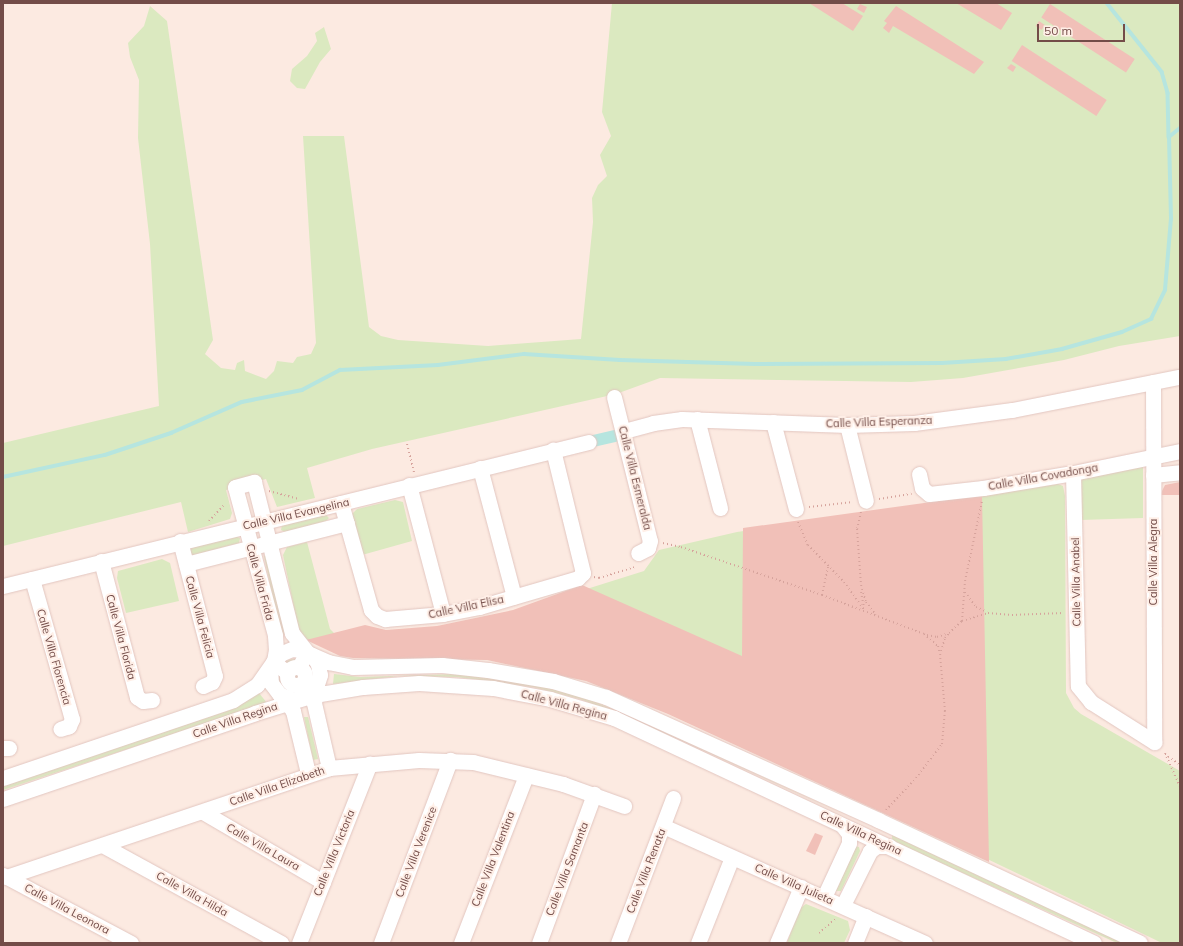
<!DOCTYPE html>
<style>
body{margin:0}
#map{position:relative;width:1183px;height:946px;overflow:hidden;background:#fceae1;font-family:Mulish,sans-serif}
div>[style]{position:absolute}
.green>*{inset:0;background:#dbe9c0}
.round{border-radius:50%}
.stream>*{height:3.5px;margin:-1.75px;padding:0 1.75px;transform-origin:1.75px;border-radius:1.75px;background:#b6e5df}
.canal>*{height:12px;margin:-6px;padding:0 6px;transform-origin:6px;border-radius:6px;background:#b6e5df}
.building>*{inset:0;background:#f1c0b8;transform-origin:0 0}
.path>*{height:2px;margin-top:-1px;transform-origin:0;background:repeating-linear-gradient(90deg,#d6a39c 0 1px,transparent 0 4px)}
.roads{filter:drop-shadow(0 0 1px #e2c6c0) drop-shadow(0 0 1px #e2c6c0)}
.minor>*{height:15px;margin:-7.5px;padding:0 7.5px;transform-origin:7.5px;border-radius:7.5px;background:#fff}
.minor>.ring{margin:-7.5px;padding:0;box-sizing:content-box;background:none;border:15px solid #fff;border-radius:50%}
span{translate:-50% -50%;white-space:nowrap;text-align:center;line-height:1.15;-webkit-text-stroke:4px #ffefe7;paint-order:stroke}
.street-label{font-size:11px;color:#734c48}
.frame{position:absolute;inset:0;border:4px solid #734c48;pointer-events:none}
.scale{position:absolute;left:1037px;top:24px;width:88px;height:18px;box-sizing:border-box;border:2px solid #734c48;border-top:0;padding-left:5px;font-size:12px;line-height:14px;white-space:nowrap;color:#734c48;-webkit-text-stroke:3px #ffefe7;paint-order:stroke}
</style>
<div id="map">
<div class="green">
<i style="clip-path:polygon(612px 3px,1179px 3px,1180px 336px,1119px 346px,1064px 360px,963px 378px,911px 382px,660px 378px,616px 394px,372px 449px,307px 468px,315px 498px,277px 507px,266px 479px,226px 490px,232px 513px,230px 519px,188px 532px,181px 502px,3px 546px,3px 443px,159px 406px,150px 244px,138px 138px,139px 80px,130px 57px,128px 43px,144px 26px,150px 6px,167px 21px,213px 340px,205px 354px,221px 368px,235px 370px,237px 363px,244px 360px,245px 371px,266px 379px,274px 371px,277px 361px,293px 363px,297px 357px,311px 354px,316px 343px,303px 136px,344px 136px,369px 327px,381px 336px,398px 340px,488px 346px,581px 339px,593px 222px,592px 198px,598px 185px,607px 176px,600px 155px,611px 136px,602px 112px)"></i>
<i style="clip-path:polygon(324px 27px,331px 49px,320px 62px,305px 89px,297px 88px,290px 81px,292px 69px,307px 56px,317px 41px,315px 33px)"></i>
<i style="clip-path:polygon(1143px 466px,1143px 518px,1081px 520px,1080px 480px,1082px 475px)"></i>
<i style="clip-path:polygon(1058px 484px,1063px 486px,1065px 496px,1066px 693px,1074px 708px,1081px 714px,1180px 771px,1180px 943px,1162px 943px,983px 857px,600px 682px,490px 657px,353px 655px,305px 639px,299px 632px,283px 555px,287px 547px,307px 542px,330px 629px,334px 633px,368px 630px,411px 631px,504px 615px,644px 571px,659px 550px,737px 532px)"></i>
<i style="clip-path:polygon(395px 500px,403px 502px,412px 541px,362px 555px,352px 514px,357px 509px)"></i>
<i style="clip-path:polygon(325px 514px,329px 518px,326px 521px,285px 532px,281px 530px,282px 525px)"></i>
<i style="clip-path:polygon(235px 536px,240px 538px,239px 543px,190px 556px,188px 549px)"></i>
<i style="clip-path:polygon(267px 555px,285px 634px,281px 635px,264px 556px)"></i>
<i style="clip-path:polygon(162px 559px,170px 563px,179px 601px,126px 613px,117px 578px,118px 571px)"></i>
<i class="round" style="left:278px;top:659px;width:34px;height:34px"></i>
<i style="clip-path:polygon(334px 674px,360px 677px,456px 674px,529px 683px,588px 699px,623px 713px,843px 814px,676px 738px,580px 699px,533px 687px,457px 677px,398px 676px,333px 684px)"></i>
<i style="clip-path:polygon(259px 693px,267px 703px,3px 790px,3px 785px,227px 711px)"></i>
<i style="clip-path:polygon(304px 717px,308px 717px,318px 759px,313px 760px)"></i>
<i style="clip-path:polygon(892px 834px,1128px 943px,1117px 943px,892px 841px)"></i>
<i style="clip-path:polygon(855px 846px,859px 847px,860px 851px,841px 891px,836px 891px)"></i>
<i style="clip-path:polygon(806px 904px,848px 921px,850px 930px,844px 943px,787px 943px,799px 909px)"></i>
</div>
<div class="stream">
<i style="left:1107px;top:3px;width:88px;rotate:51.4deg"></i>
<i style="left:1162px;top:72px;width:22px;rotate:74deg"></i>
<i style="left:1168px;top:93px;width:44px;rotate:88.7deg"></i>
<i style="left:3px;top:477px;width:104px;rotate:-12.2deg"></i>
<i style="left:105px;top:455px;width:70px;rotate:-18.4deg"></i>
<i style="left:171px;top:433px;width:77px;rotate:-23.6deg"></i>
<i style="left:242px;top:402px;width:61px;rotate:-11.3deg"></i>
<i style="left:302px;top:390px;width:43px;rotate:-27.8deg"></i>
<i style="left:340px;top:370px;width:98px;rotate:-2.9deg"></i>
<i style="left:438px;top:365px;width:87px;rotate:-7.3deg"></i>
<i style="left:524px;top:354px;width:96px;rotate:3.6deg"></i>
<i style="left:620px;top:360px;width:135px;rotate:1.7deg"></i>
<i style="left:755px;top:364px;width:187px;rotate:-0.3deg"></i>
<i style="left:942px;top:363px;width:64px;rotate:-3.6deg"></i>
<i style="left:1006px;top:359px;width:57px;rotate:-10.1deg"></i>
<i style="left:1062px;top:349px;width:62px;rotate:-15.8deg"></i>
<i style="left:1122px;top:332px;width:32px;rotate:-24deg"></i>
<i style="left:1151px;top:319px;width:32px;rotate:-64deg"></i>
<i style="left:1165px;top:290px;width:71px;rotate:-85.2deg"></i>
<i style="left:1171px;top:219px;width:82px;rotate:-91.4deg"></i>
<i style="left:1169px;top:137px;width:14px;rotate:-39deg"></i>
</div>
<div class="canal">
<i style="left:589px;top:442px;width:37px;rotate:-13deg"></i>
</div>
<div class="building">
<i style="clip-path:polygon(809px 3px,842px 3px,863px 16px,853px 31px)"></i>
<i style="clip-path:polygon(956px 3px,996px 3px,1012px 13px,1001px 30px)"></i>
<i style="clip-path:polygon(860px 4px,867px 7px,864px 13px,857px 9px)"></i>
<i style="left:1050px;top:4px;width:101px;height:16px;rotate:33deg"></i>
<i style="clip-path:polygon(896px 6px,984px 62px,974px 74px,893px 26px,889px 33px,883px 28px,887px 23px,884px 21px)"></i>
<i style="left:1039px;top:21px;width:7px;height:6px;rotate:34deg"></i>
<i style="left:1022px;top:45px;width:101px;height:19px;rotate:33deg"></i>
<i style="clip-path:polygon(1011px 64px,1016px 67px,1013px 72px,1007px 68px)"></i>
<i style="clip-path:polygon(1180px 482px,1180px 495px,1160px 495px,1165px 485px)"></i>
<i style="clip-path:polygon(982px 495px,989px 862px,668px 714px,586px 681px,487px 660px,353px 658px,340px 656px,306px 640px,365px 625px,386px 630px,437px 626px,513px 610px,582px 585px,742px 656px,743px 528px)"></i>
<i style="clip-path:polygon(815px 833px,823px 836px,815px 855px,806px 851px)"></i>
</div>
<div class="path">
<i style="left:407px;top:444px;width:29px;rotate:76deg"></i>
<i style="left:269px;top:491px;width:31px;rotate:15deg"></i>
<i style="left:879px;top:499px;width:33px;rotate:-9deg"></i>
<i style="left:809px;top:507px;width:44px;rotate:-6.5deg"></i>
<i style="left:861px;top:512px;width:17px;rotate:103deg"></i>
<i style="left:857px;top:529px;width:56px;rotate:85.9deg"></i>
<i style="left:861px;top:585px;width:18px;rotate:74deg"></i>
<i style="left:866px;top:602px;width:16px;rotate:52deg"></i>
<i style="left:209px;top:521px;width:23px;rotate:-47deg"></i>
<i style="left:798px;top:522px;width:25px;rotate:67deg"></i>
<i style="left:808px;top:545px;width:52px;rotate:45.8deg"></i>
<i style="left:844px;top:582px;width:34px;rotate:54deg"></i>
<i style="left:663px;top:543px;width:18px;rotate:13deg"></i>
<i style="left:681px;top:547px;width:149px;rotate:18.8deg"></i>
<i style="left:822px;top:595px;width:109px;rotate:20.9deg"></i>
<i style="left:924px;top:634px;width:18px;rotate:41deg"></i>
<i style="left:938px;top:646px;width:8px;rotate:76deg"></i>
<i style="left:594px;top:577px;width:5px;rotate:11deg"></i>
<i style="left:599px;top:578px;width:39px;rotate:-17deg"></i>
<i style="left:861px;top:592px;width:16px;rotate:79deg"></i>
<i style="left:965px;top:592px;width:19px;rotate:54deg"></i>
<i style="left:976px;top:607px;width:12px;rotate:24deg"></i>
<i style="left:822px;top:595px;width:29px;rotate:-78deg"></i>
<i style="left:962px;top:621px;width:40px;rotate:-85.7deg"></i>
<i style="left:965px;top:581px;width:82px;rotate:-78deg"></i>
<i style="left:927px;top:635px;width:10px;rotate:11deg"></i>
<i style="left:937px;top:637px;width:9px;rotate:-18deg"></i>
<i style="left:1165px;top:753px;width:36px;rotate:66deg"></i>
<i style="left:1165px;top:754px;width:19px;rotate:36deg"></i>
<i style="left:886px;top:810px;width:44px;rotate:-46.8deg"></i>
<i style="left:916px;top:778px;width:43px;rotate:-52.6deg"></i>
<i style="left:942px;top:744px;width:33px;rotate:-85deg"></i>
<i style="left:945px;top:711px;width:56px;rotate:-95.1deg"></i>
<i style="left:940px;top:655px;width:18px;rotate:-74deg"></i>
<i style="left:945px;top:638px;width:6px;rotate:-51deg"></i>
<i style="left:949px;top:633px;width:18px;rotate:-43deg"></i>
<i style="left:962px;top:621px;width:27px;rotate:-17deg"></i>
<i style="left:988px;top:613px;width:24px;rotate:5deg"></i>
<i style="left:1012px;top:615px;width:52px;rotate:-2.2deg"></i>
<i style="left:819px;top:933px;width:23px;rotate:-41deg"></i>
</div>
<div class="roads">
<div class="minor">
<i style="left:1153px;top:382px;width:360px;rotate:89.8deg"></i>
<i style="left:614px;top:397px;width:148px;rotate:76deg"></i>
<i style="left:650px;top:541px;width:7px;rotate:106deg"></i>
<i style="left:648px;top:548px;width:11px;rotate:153deg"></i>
<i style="left:697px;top:419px;width:92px;rotate:75.5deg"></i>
<i style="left:773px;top:422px;width:90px;rotate:75.2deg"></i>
<i style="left:847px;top:425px;width:78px;rotate:76deg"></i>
<i style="left:624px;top:431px;width:30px;rotate:-15deg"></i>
<i style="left:653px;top:423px;width:29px;rotate:-8deg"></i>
<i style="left:682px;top:419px;width:165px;rotate:2.1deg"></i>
<i style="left:847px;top:425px;width:67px;rotate:-1.7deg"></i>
<i style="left:914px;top:423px;width:99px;rotate:-7.6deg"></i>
<i style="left:1012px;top:410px;width:170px;rotate:-11.2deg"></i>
<i style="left:480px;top:468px;width:133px;rotate:75.2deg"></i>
<i style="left:1073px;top:473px;width:213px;rotate:88.7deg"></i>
<i style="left:1078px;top:686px;width:21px;rotate:51deg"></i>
<i style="left:1091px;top:702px;width:75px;rotate:32.4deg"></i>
<i style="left:919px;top:474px;width:14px;rotate:78deg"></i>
<i style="left:922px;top:488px;width:9px;rotate:41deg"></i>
<i style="left:929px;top:494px;width:54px;rotate:-6.3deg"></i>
<i style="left:983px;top:488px;width:91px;rotate:-9.5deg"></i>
<i style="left:1073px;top:473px;width:109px;rotate:-11.6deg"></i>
<i style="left:1153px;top:475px;width:27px;rotate:-6deg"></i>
<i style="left:409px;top:485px;width:133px;rotate:75.2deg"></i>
<i style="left:341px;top:503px;width:111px;rotate:74.3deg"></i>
<i style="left:371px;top:610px;width:8px;rotate:45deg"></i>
<i style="left:377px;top:616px;width:9px;rotate:21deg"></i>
<i style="left:385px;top:619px;width:58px;rotate:-4.9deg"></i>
<i style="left:443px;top:614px;width:37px;rotate:-11deg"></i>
<i style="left:479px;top:607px;width:103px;rotate:-16.3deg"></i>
<i style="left:578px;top:578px;width:7px;rotate:-45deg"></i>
<i style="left:583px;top:573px;width:127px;rotate:-103.7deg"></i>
<i style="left:180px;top:541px;width:139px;rotate:75.5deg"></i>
<i style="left:215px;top:676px;width:7px;rotate:117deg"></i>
<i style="left:212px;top:682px;width:10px;rotate:156deg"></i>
<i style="left:101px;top:561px;width:141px;rotate:75.2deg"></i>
<i style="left:137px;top:697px;width:7px;rotate:34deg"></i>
<i style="left:143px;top:701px;width:9px;rotate:-6deg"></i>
<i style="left:186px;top:564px;width:166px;rotate:-14.3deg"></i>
<i style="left:32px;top:579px;width:146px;rotate:74.1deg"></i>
<i style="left:72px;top:719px;width:8px;rotate:113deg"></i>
<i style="left:69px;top:726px;width:9px;rotate:162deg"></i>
<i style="left:3px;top:586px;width:603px;rotate:-13.81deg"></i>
<i style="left:312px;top:655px;width:11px;rotate:56deg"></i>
<i style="left:318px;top:664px;width:11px;rotate:80deg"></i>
<i style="left:320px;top:675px;width:16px;rotate:108deg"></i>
<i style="left:315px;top:690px;width:8px;rotate:140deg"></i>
<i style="left:309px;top:695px;width:16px;rotate:162deg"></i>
<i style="left:294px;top:700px;width:15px;rotate:-160deg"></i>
<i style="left:280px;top:695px;width:15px;rotate:-127deg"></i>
<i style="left:271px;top:683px;width:14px;rotate:-94deg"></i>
<i style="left:270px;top:669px;width:18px;rotate:-56deg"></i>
<i style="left:280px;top:654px;width:13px;rotate:-23deg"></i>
<i style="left:292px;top:649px;width:9px;rotate:6deg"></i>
<i style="left:301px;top:650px;width:30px;rotate:24deg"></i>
<i style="left:328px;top:662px;width:25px;rotate:11deg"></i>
<i style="left:353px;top:667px;width:89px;rotate:-1.3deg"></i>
<i style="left:442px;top:665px;width:46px;rotate:6.2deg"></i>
<i style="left:488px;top:670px;width:66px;rotate:9.6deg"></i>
<i style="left:553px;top:681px;width:55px;rotate:16.8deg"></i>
<i style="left:606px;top:697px;width:299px;rotate:24.3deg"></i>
<i style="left:878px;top:820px;width:289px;rotate:25.1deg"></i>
<i style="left:274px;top:661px;width:11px;rotate:-80deg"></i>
<i style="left:276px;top:650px;width:15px;rotate:-94deg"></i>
<i style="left:275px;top:635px;width:153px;rotate:-105.1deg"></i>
<i style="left:235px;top:487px;width:20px;rotate:-15deg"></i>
<i style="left:254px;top:482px;width:156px;rotate:75.9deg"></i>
<i style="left:292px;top:633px;width:24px;rotate:52deg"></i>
<i style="left:307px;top:652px;width:17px;rotate:118deg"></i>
<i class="ring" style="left:287px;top:667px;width:3px;height:3px"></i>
<i style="left:317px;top:687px;width:16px;rotate:101deg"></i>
<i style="left:314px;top:703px;width:67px;rotate:77deg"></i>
<i style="left:281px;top:695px;width:20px;rotate:53deg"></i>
<i style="left:293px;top:711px;width:64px;rotate:76.4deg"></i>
<i style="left:3px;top:748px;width:6px"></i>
<i style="left:3px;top:778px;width:243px;rotate:-18.7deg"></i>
<i style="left:233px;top:700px;width:28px;rotate:-32deg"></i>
<i style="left:257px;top:685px;width:28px;rotate:-55deg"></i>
<i style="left:273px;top:662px;width:17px;rotate:36deg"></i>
<i style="left:3px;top:799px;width:266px;rotate:-18.8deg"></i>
<i style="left:255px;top:713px;width:62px;rotate:-17deg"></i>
<i style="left:314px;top:695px;width:50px;rotate:-9.3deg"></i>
<i style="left:363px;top:687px;width:56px;rotate:-4.1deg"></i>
<i style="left:419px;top:683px;width:74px;rotate:3.9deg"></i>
<i style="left:493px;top:688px;width:58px;rotate:10.9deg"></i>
<i style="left:550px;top:699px;width:67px;rotate:16.5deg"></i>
<i style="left:614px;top:718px;width:530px;rotate:25.11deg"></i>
<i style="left:203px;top:812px;width:139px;rotate:30.3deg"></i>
<i style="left:663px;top:826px;width:287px;rotate:24.1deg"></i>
<i style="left:104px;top:846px;width:202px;rotate:28.7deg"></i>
<i style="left:3px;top:875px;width:145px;rotate:28deg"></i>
<i style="left:6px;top:877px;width:341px;rotate:-18.6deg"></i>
<i style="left:329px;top:768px;width:90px;rotate:-5.1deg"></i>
<i style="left:419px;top:760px;width:54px;rotate:2.1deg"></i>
<i style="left:473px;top:762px;width:93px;rotate:13.7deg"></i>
<i style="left:563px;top:784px;width:65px;rotate:19.8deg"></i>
<i style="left:824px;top:897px;width:60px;rotate:-65.2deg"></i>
<i style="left:849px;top:843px;width:9px;rotate:-90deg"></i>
<i style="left:849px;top:834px;width:11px;rotate:-128deg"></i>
<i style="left:843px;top:905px;width:60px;rotate:-63.4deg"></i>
<i style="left:870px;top:851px;width:9px;rotate:-36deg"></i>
<i style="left:877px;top:846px;width:12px"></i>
<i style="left:299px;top:943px;width:193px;rotate:-68.5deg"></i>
<i style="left:381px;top:943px;width:196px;rotate:-69.3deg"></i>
<i style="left:461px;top:943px;width:180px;rotate:-68.8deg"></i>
<i style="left:539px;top:943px;width:159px;rotate:-69.7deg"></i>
<i style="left:618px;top:943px;width:155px;rotate:-69.2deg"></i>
<i style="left:698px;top:943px;width:92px;rotate:-68.4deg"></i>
<i style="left:777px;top:943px;width:61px;rotate:-66.8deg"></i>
<i style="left:855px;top:943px;width:29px;rotate:-68deg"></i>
</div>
</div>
<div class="street-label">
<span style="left:879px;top:422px;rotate:-2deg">Calle Villa Esperanza</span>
<span style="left:1043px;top:477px;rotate:-10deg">Calle Villa Covadonga</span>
<span style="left:635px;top:478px;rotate:76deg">Calle Villa Esmeralda</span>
<span style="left:296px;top:514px;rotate:-13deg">Calle Villa Evangelina</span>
<span style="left:1153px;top:562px;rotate:-90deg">Calle Villa Alegra</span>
<span style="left:260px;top:582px;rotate:75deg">Calle Villa Frida</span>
<span style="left:1076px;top:582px;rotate:-91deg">Calle Villa Anabel</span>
<span style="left:466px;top:607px;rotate:-12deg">Calle Villa Elisa</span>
<span style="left:200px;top:617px;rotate:75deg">Calle Villa Felicia</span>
<span style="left:121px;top:637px;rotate:75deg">Calle Villa Florida</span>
<span style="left:54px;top:657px;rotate:74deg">Calle Villa Florencia</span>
<span style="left:564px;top:705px;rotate:15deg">Calle Villa Regina</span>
<span style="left:235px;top:720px;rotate:-19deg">Calle Villa Regina</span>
<span style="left:277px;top:786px;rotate:-19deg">Calle Villa Elizabeth</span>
<span style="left:861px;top:833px;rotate:25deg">Calle Villa Regina</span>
<span style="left:263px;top:847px;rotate:30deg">Calle Villa Laura</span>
<span style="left:416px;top:852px;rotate:-69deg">Calle Villa Verenice</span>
<span style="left:334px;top:853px;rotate:-68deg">Calle Villa Victoria</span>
<span style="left:493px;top:859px;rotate:-69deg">Calle Villa Valentina</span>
<span style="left:567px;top:869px;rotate:-69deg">Calle Villa Samanta</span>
<span style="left:646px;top:871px;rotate:-69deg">Calle Villa Renata</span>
<span style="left:794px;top:884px;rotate:24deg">Calle Villa Julieta</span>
<span style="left:192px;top:894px;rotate:29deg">Calle Villa Hilda</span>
<span style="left:67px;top:909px;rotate:28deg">Calle Villa Leonora</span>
</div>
<div class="frame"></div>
<div class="scale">50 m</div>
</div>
